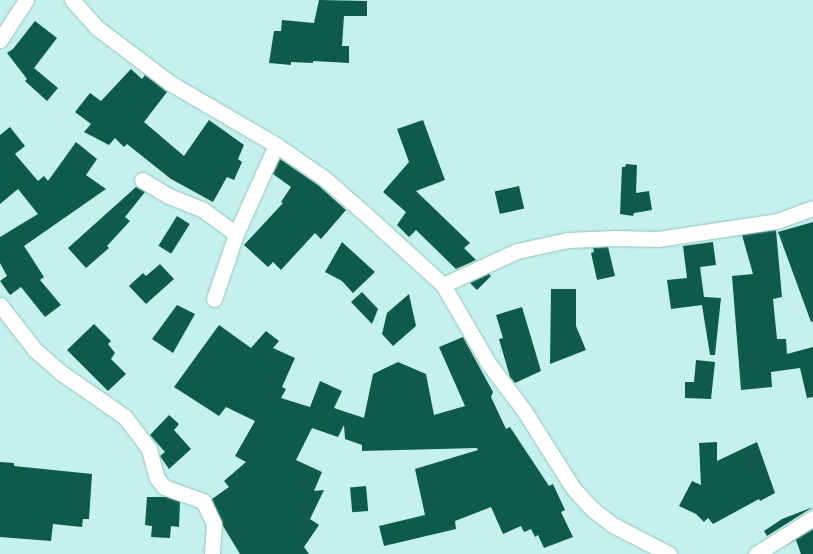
<!DOCTYPE html>
<style>
body{margin:0}
#map{position:relative;width:813px;height:554px;overflow:hidden;background:#c4f1ee;font-family:"Sofia Sans Condensed",sans-serif}
div>[style]{position:absolute}
.building>*{inset:0;background:#0f5b4b;transform-origin:0 0}
.roads{filter:drop-shadow(0 0 1px #97c2c0) drop-shadow(0 0 1px #97c2c0)}
.street>*{height:15px;margin:-7.5px;padding:0 7.5px;transform-origin:7.5px;border-radius:7.5px;background:#fff}
span{translate:-50% -50%;white-space:nowrap;text-align:center;line-height:1.15;-webkit-text-stroke:4px #fff;paint-order:stroke}
</style>
<div id="map">
<div class="building">
<i style="clip-path:polygon(319px 0,367px 1px,367px 16px,344px 16px,342px 46px,349px 46px,349px 63px,313px 61px,313px 63px,291px 62px,291px 65px,269px 63px,274px 31px,281px 31px,282px 20px,314px 23px)"></i>
<i style="clip-path:polygon(35px 21px,57px 38px,34px 68px,58px 88px,47px 101px,25px 81px,27px 79px,7px 53px,13px 49px)"></i>
<i style="clip-path:polygon(131px 69px,142px 79px,145px 75px,167px 92px,144px 122px,184px 156px,209px 120px,244px 145px,238px 159px,242px 162px,234px 180px,227px 177px,213px 202px,171px 179px,127px 144px,124px 147px,115px 138px,109px 145px,84px 132px,91px 124px,75px 112px,90px 93px,101px 101px)"></i>
<i style="clip-path:polygon(423px 120px,445px 180px,416px 191px,470px 243px,464px 248px,476px 260px,456px 269px,416px 230px,409px 237px,397px 225px,406px 212px,383px 192px,409px 162px,397px 129px)"></i>
<i style="clip-path:polygon(10px 127px,25px 146px,15px 154px,38px 181px,44px 176px,48px 181px,76px 142px,97px 159px,86px 175px,106px 189px,24px 246px,44px 277px,40px 280px,61px 305px,45px 317px,21px 287px,10px 295px,0 281px,7px 276px,0 263px,0 237px,38px 214px,18px 189px,0 204px,0 135px)"></i>
<i style="clip-path:polygon(280px 159px,318px 185px,346px 210px,321px 239px,315px 233px,281px 270px,273px 262px,268px 267px,244px 245px,283px 203px,281px 202px,291px 187px,273px 174px)"></i>
<i style="clip-path:polygon(626px 164px,637px 165px,636px 193px,649px 191px,652px 210px,634px 213px,633px 216px,620px 214px,622px 167px,625px 167px)"></i>
<i style="left:519px;top:186px;width:23px;height:25px;rotate:77deg"></i>
<i style="clip-path:polygon(136px 187px,145px 192px,125px 217px,130px 221px,107px 246px,109px 248px,86px 268px,68px 248px)"></i>
<i style="left:177px;top:216px;width:15px;height:35px;rotate:32deg"></i>
<i style="clip-path:polygon(813px 222px,813px 321px,811px 322px,778px 232px)"></i>
<i style="clip-path:polygon(776px 230px,782px 297px,773px 299px,777px 339px,786px 339px,787px 354px,813px 347px,813px 397px,807px 398px,800px 368px,771px 372px,772px 387px,741px 390px,732px 276px,753px 274px,742px 235px)"></i>
<i style="clip-path:polygon(342px 242px,375px 272px,353px 293px,342px 281px,325px 272px)"></i>
<i style="clip-path:polygon(713px 242px,716px 265px,700px 267px,704px 297px,721px 298px,715px 355px,710px 355px,702px 305px,671px 309px,667px 280px,687px 278px,683px 246px)"></i>
<i style="clip-path:polygon(608px 247px,615px 276px,597px 280px,591px 253px,594px 252px,593px 248px)"></i>
<i style="clip-path:polygon(160px 264px,174px 279px,146px 304px,129px 286px,143px 273px,146px 276px)"></i>
<i style="clip-path:polygon(489px 274px,491px 276px,477px 290px,470px 283px)"></i>
<i style="clip-path:polygon(551px 289px,576px 289px,576px 326px,586px 350px,550px 364px)"></i>
<i style="clip-path:polygon(362px 292px,378px 309px,372px 324px,351px 302px)"></i>
<i style="clip-path:polygon(409px 294px,416px 326px,393px 346px,382px 334px,387px 313px)"></i>
<i style="clip-path:polygon(177px 305px,195px 314px,173px 353px,152px 339px)"></i>
<i style="clip-path:polygon(522px 307px,541px 371px,515px 383px,510px 377px,499px 339px,503px 338px,496px 315px)"></i>
<i style="clip-path:polygon(94px 324px,111px 341px,108px 344px,115px 353px,111px 359px,126px 374px,108px 391px,67px 350px)"></i>
<i style="clip-path:polygon(219px 325px,251px 348px,266px 331px,279px 341px,273px 348px,295px 358px,282px 387px,286px 389px,281px 398px,310px 407px,320px 381px,342px 391px,334px 408px,364px 418px,373px 374px,398px 362px,426px 374px,434px 415px,465px 406px,439px 347px,463px 337px,493px 392px,491px 397px,506px 429px,510px 427px,549px 486px,553px 484px,565px 510px,561px 512px,573px 537px,544px 548px,538px 535px,535px 537px,531px 529px,524px 532px,521px 526px,503px 534px,491px 507px,455px 521px,456px 529px,384px 546px,379px 526px,425px 515px,415px 469px,478px 450px,477px 448px,362px 451px,362px 445px,345px 439px,344px 425px,338px 437px,312px 428px,296px 460px,322px 472px,314px 491px,324px 490px,310px 519px,319px 525px,304px 547px,309px 554px,240px 554px,223px 526px,212px 499px,229px 487px,224px 481px,246px 462px,235px 456px,255px 421px,226px 407px,219px 416px,174px 387px)"></i>
<i style="clip-path:polygon(696px 360px,715px 362px,711px 399px,685px 398px,685px 382px,694px 382px)"></i>
<i style="clip-path:polygon(169px 415px,179px 424px,174px 430px,191px 449px,169px 469px,160px 456px,165px 452px,150px 435px)"></i>
<i style="clip-path:polygon(717px 442px,717px 461px,757px 442px,775px 493px,760px 501px,759px 499px,713px 524px,708px 518px,704px 522px,696px 514px,679px 506px,692px 481px,701px 485px,699px 443px)"></i>
<i style="clip-path:polygon(0 462px,14px 463px,14px 466px,92px 474px,89px 519px,83px 519px,82px 527px,53px 524px,51px 541px,0 537px)"></i>
<i style="left:366px;top:486px;width:25px;height:16px;rotate:85deg"></i>
<i style="clip-path:polygon(147px 497px,166px 497px,180px 502px,179px 527px,171px 526px,170px 538px,151px 537px,152px 526px,145px 525px)"></i>
<i style="clip-path:polygon(813px 507px,767px 536px,764px 531px,782px 519px)"></i>
<i style="clip-path:polygon(813px 529px,813px 554px,801px 554px,796px 540px,785px 546px)"></i>
</div>
<div class="roads">
<div class="street">
<i style="left:72px;top:0;width:36px;rotate:48deg"></i>
<i style="left:96px;top:27px;width:93px;rotate:37.1deg"></i>
<i style="left:170px;top:83px;width:123px;rotate:30.3deg"></i>
<i style="left:276px;top:145px;width:58px;rotate:34.5deg"></i>
<i style="left:324px;top:178px;width:65px;rotate:41.3deg"></i>
<i style="left:373px;top:221px;width:95px;rotate:42.4deg"></i>
<i style="left:443px;top:285px;width:91px;rotate:59.8deg"></i>
<i style="left:489px;top:364px;width:56px;rotate:52.9deg"></i>
<i style="left:523px;top:409px;width:93px;rotate:57.7deg"></i>
<i style="left:573px;top:488px;width:27px;rotate:48deg"></i>
<i style="left:591px;top:508px;width:28px;rotate:38deg"></i>
<i style="left:613px;top:525px;width:63px;rotate:27.4deg"></i>
<i style="left:0;top:40px;width:48px;rotate:-57deg"></i>
<i style="left:142px;top:180px;width:31px;rotate:31deg"></i>
<i style="left:169px;top:196px;width:35px;rotate:22deg"></i>
<i style="left:202px;top:209px;width:42px;rotate:36.3deg"></i>
<i style="left:443px;top:285px;width:81px;rotate:-24.7deg"></i>
<i style="left:517px;top:251px;width:52px;rotate:-12.2deg"></i>
<i style="left:568px;top:240px;width:46px;rotate:-2.5deg"></i>
<i style="left:614px;top:238px;width:44px;rotate:1.3deg"></i>
<i style="left:658px;top:239px;width:120px;rotate:-8.6deg"></i>
<i style="left:777px;top:221px;width:38px;rotate:-20deg"></i>
<i style="left:214px;top:299px;width:69px;rotate:-71.3deg"></i>
<i style="left:236px;top:234px;width:98px;rotate:-65.8deg"></i>
<i style="left:0;top:305px;width:57px;rotate:52.1deg"></i>
<i style="left:35px;top:350px;width:33px;rotate:41deg"></i>
<i style="left:60px;top:372px;width:79px;rotate:34.7deg"></i>
<i style="left:125px;top:417px;width:40px;rotate:53deg"></i>
<i style="left:149px;top:449px;width:30px;rotate:75deg"></i>
<i style="left:157px;top:478px;width:11px;rotate:52deg"></i>
<i style="left:164px;top:487px;width:41px;rotate:19.7deg"></i>
<i style="left:203px;top:501px;width:25px;rotate:64deg"></i>
<i style="left:214px;top:524px;width:30px;rotate:94deg"></i>
<i style="left:756px;top:554px;width:67px;rotate:-32.3deg"></i>
</div>
</div>
</div>
